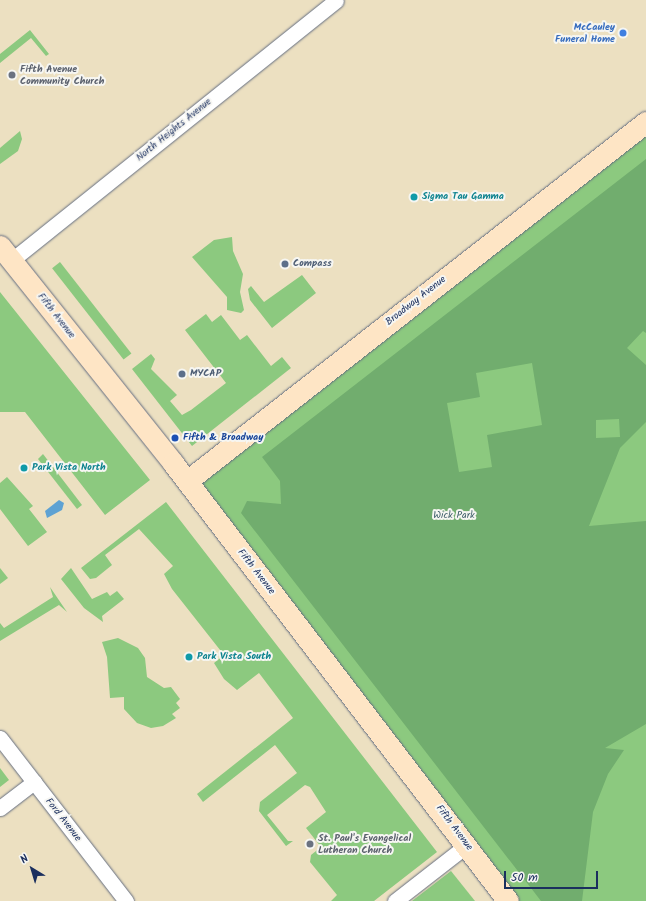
<!DOCTYPE html>
<style>
body{margin:0}
#map{position:relative;width:646px;height:901px;overflow:hidden;background:#ece0c1;font-family:Kalam,sans-serif}
div>[style]{position:absolute}
.green>*{inset:0;background:#8cc97f;transform-origin:0 0}
.forest>*{inset:0;background:#71ad6e}
.water>*{inset:0;background:#5ea2d3}
.roads{filter:drop-shadow(0 0 1px #646d81) drop-shadow(0 0 1px #646d81)}
.street>*{height:15px;margin:-7.5px;padding:0 7.5px;transform-origin:7.5px;border-radius:7.5px;background:#fff}
.secondary>*{height:21px;margin:-10.5px;padding:0 10.5px;transform-origin:10.5px;border-radius:10.5px;background:#fee5c5}
.dots>*{width:11px;height:11px;translate:-50% -50%;box-sizing:border-box;border:2px solid #f6f6f2;border-radius:50%}
span{translate:-50% -50%;white-space:nowrap;text-align:center;line-height:1.15;-webkit-text-stroke:4px #f6f6f2;paint-order:stroke}
.shop-label{font-size:10px;color:#366cbe;font-weight:700}
.right{translate:-100% -50%;text-align:right}
.worship-label{font-size:10px;color:#5b616d;font-weight:700}
.left{translate:0 -50%;text-align:left}
.street-label{font-size:10px;color:#1b2f5e}
.culture-label{font-size:10px;color:#0d838f;font-weight:700}
.service-label{font-size:10px;color:#4e5e75;font-weight:700}
.transit-label{font-size:10px;color:#164399;font-weight:700}
.park-label{font-size:10px;color:#3d5d68}
.north{position:absolute;left:12px;top:849px;width:40px;height:40px;-webkit-text-stroke:3px #f6f6f2;paint-order:stroke;rotate:322deg;font-size:11px;font-weight:700;line-height:16px;text-align:center;color:#1b2f5e}
.north::after{content:'';display:block;margin:auto;width:14px;height:18px;background:#1b2f5e;clip-path:polygon(50% 0,100% 100%,50% 72%,0 100%)}
.scale{position:absolute;left:504px;top:871px;width:94px;height:18px;box-sizing:border-box;border:2px solid #1b2f5e;border-top:0;padding-left:5px;font-size:12px;line-height:14px;white-space:nowrap;color:#1b2f5e;-webkit-text-stroke:3px #f6f6f2;paint-order:stroke}
</style>
<div id="map">
<div class="green">
<i style="clip-path:polygon(30px 30px,49px 54px,46px 56px,31px 38px,0 63px,0 54px)"></i>
<i style="clip-path:polygon(646px 122px,646px 901px,508px 901px,187px 481px)"></i>
<i style="clip-path:polygon(20px 131px,22px 139px,18px 151px,0 164px,0 148px)"></i>
<i style="clip-path:polygon(232px 237px,233px 251px,243px 274px,240px 292px,244px 310px,241px 313px,227px 310px,227px 297px,192px 257px,214px 240px)"></i>
<i style="left:60px;top:262px;width:116px;height:10px;rotate:52deg"></i>
<i style="clip-path:polygon(302px 275px,316px 293px,272px 328px,250px 300px,248px 289px,251px 286px,264px 302px)"></i>
<i style="clip-path:polygon(0 292px,150px 480px,105px 515px,25px 412px,0 412px)"></i>
<i style="clip-path:polygon(206px 314px,212px 322px,221px 315px,240px 340px,247px 335px,271px 366px,282px 357px,291px 368px,192px 446px,132px 369px,151px 354px,155px 359px,151px 369px,177px 395px,170px 401px,182px 415px,191px 410px,226px 383px,185px 330px)"></i>
<i style="clip-path:polygon(43px 454px,79px 501px,82px 505px,77px 509px,38px 459px)"></i>
<i style="clip-path:polygon(7px 477px,33px 506px,29px 509px,47px 532px,28px 546px,0 509px,0 483px)"></i>
<i style="clip-path:polygon(166px 502px,437px 852px,374px 901px,331px 901px,337px 895px,310px 862px,311px 855px,321px 847px,306px 828px,326px 812px,310px 787px,305px 785px,267px 815px,288px 841px,293px 841px,286px 846px,259px 811px,260px 802px,297px 773px,275px 745px,203px 802px,197px 794px,293px 718px,259px 673px,237px 690px,224px 679px,214px 663px,224px 655px,172px 589px,164px 574px,173px 566px,139px 529px,105px 555px,112px 565px,96px 578px,90px 579px,81px 568px)"></i>
<i style="clip-path:polygon(0 568px,8px 578px,0 584px)"></i>
<i style="clip-path:polygon(71px 568px,92px 599px,107px 592px,110px 596px,117px 591px,124px 599px,102px 616px,103px 622px,84px 608px,61px 579px)"></i>
<i style="clip-path:polygon(50px 587px,67px 612px,59px 605px,0 641px,0 623px,4px 628px,53px 597px)"></i>
<i style="clip-path:polygon(118px 638px,138px 648px,145px 658px,147px 677px,164px 688px,171px 687px,180px 699px,176px 703px,180px 708px,172px 714px,176px 718px,163px 726px,151px 728px,137px 723px,124px 709px,124px 697px,110px 698px,107px 657px,102px 642px)"></i>
<i style="clip-path:polygon(0 768px,9px 780px,0 787px)"></i>
<i style="clip-path:polygon(451px 871px,475px 901px,412px 901px)"></i>
</div>
<div class="forest">
<i style="clip-path:polygon(evenodd,646px 159px,646px 333px,643px 331px,627px 348px,646px 365px,646px 422px,620px 448px,589px 526px,646px 521px,646px 724px,605px 748px,624px 750px,608px 774px,593px 812px,582px 901px,541px 901px,241px 513px,247px 501px,281px 504px,280px 481px,262px 457px,646px 159px,532px 363px,542px 425px,487px 435px,492px 467px,459px 472px,447px 403px,480px 397px,476px 373px,532px 363px,646px 159px,619px 419px,620px 437px,596px 438px,596px 420px,619px 419px)"></i>
</div>
<div class="water">
<i style="clip-path:polygon(59px 500px,64px 503px,62px 510px,47px 518px,45px 511px)"></i>
</div>
<div class="roads">
<div class="street">
<i style="left:12px;top:260px;width:415px;rotate:-38.7deg"></i>
<i style="left:0;top:738px;width:206px;rotate:52.3deg"></i>
<i style="left:0;top:808px;width:43px;rotate:-37.4deg"></i>
<i style="left:395px;top:901px;width:91px;rotate:-37.9deg"></i>
</div>
<div class="secondary">
<i style="left:0;top:246px;width:278px;rotate:51.4deg"></i>
<i style="left:173px;top:463px;width:551px;rotate:52.59deg"></i>
<i style="left:187px;top:481px;width:583px;rotate:-38.03deg"></i>
</div>
</div>
<div class="dots">
<i style="left:623px;top:33px;background:#3f7fe0"></i>
<i style="left:12px;top:75px;background:#6b7280"></i>
<i style="left:414px;top:197px;background:#0f9aa8"></i>
<i style="left:285px;top:264px;background:#5c6f8a"></i>
<i style="left:182px;top:374px;background:#5c6f8a"></i>
<i style="left:175px;top:438px;background:#1a4fb4"></i>
<i style="left:24px;top:468px;background:#0f9aa8"></i>
<i style="left:189px;top:657px;background:#0f9aa8"></i>
<i style="left:310px;top:844px;background:#6b7280"></i>
</div>
<div class="shop-label">
<span class="right" style="left:615px;top:33px">McCauley<br>Funeral Home</span>
</div>
<div class="worship-label">
<span class="left" style="left:20px;top:75px">Fifth Avenue<br>Community Church</span>
<span class="left" style="left:318px;top:844px">St. Paul's Evangelical<br>Lutheran Church</span>
</div>
<div class="street-label">
<span style="left:174px;top:130px;rotate:-39deg">North Heights Avenue</span>
<span style="left:416px;top:301px;rotate:-38deg">Broadway Avenue</span>
<span style="left:56px;top:316px;rotate:52deg">Fifth Avenue</span>
<span style="left:256px;top:572px;rotate:52deg">Fifth Avenue</span>
<span style="left:63px;top:820px;rotate:52deg">Ford Avenue</span>
<span style="left:454px;top:828px;rotate:53deg">Fifth Avenue</span>
</div>
<div class="culture-label">
<span class="left" style="left:422px;top:197px">Sigma Tau Gamma</span>
<span class="left" style="left:32px;top:468px">Park Vista North</span>
<span class="left" style="left:197px;top:657px">Park Vista South</span>
</div>
<div class="service-label">
<span class="left" style="left:293px;top:264px">Compass</span>
<span class="left" style="left:190px;top:374px">MYCAP</span>
</div>
<div class="transit-label">
<span class="left" style="left:183px;top:438px">Fifth &amp; Broadway</span>
</div>
<div class="park-label">
<span style="left:454px;top:516px">Wick Park</span>
</div>
<div class="north">N</div>
<div class="scale">50 m</div>
</div>
